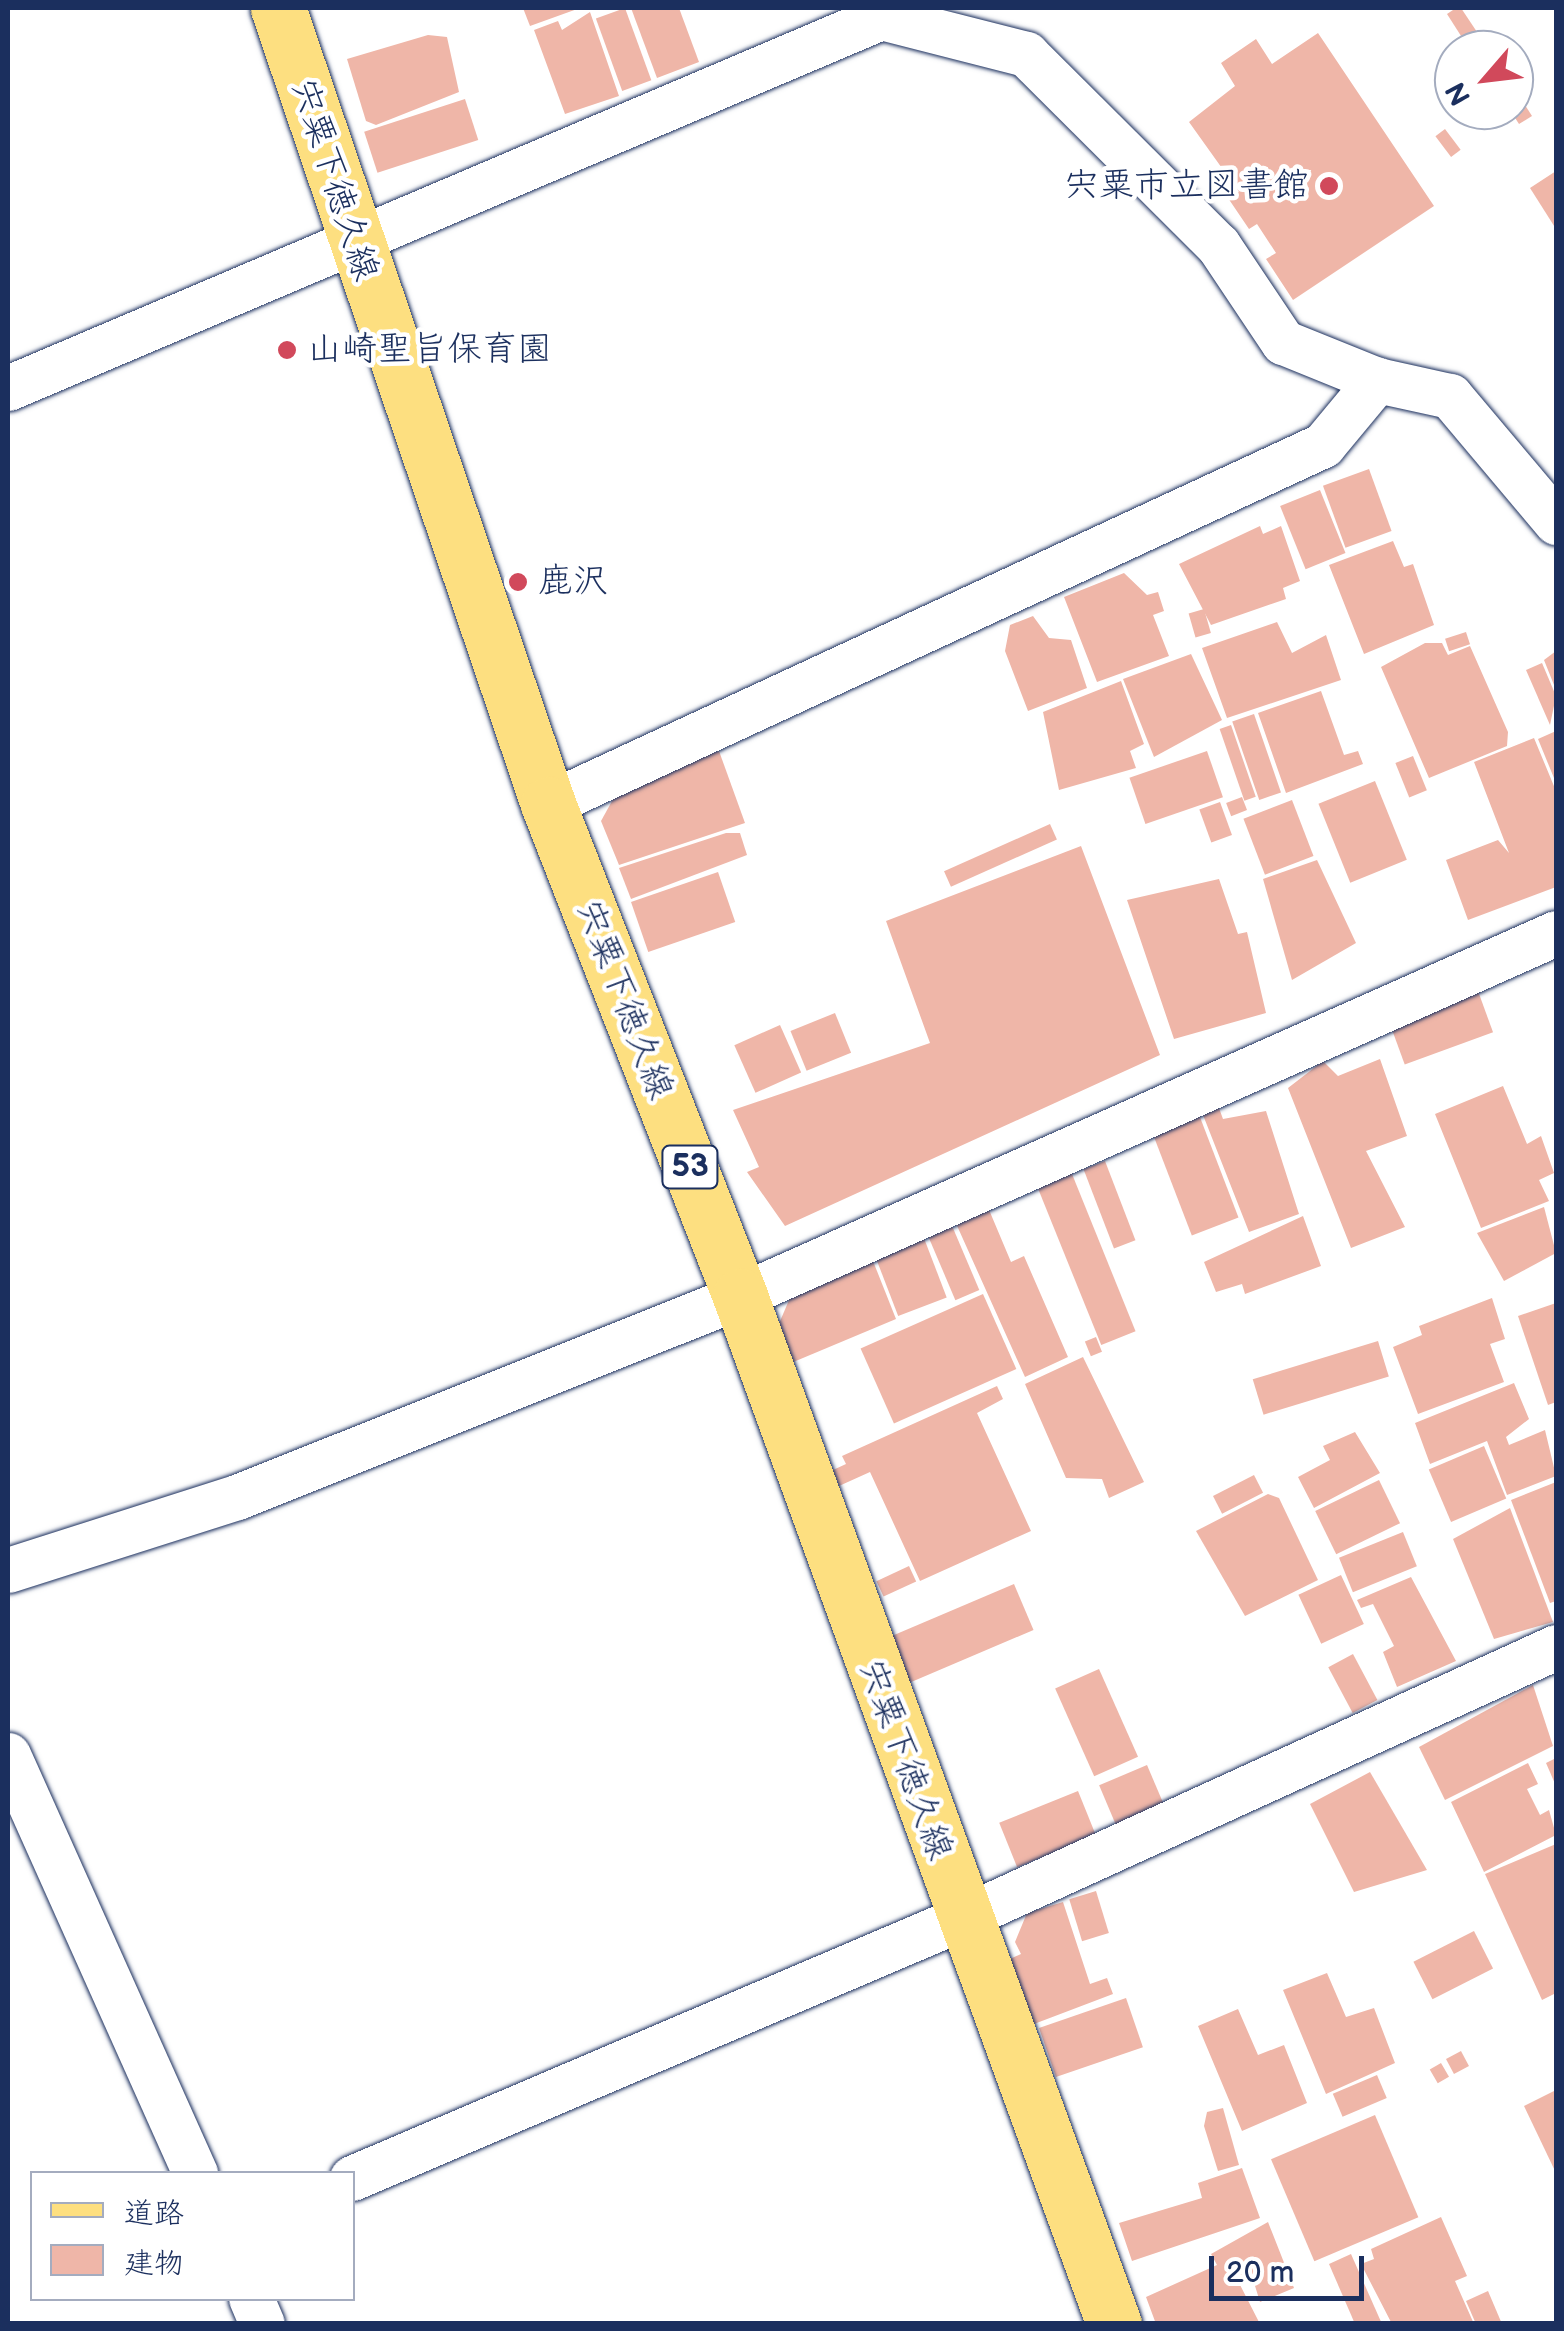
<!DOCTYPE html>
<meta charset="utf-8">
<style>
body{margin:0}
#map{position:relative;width:1564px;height:2331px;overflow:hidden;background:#fff;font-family:"Balsamiq Sans","Klee One",sans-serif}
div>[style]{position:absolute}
.building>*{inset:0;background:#efb6a8;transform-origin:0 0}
.roads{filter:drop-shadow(0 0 2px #1b2f5e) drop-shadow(0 0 2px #1b2f5e)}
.minor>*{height:45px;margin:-22.5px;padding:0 22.5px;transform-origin:22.5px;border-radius:22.5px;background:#fff}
.primary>*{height:55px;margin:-27.5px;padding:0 27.5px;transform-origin:27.5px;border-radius:27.5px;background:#fddf80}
.dots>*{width:28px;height:28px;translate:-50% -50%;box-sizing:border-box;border:5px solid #fff;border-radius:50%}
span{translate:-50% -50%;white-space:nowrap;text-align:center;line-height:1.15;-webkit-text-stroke:9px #fff;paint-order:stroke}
.shield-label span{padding:2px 8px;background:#fff;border:2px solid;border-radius:8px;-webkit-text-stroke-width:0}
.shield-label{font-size:32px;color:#1b2f5e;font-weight:700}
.street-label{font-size:35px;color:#1b2f5e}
.poi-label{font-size:35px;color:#1b2f5e}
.right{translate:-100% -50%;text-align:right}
.left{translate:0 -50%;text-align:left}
.frame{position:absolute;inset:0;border:10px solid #1b2f5e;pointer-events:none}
.legend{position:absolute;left:30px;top:2171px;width:325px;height:130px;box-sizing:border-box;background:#fff;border:2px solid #a4acbf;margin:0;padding:12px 18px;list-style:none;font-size:30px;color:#1b2f5e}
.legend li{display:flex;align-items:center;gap:20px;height:50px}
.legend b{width:50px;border:2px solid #a4acbf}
.north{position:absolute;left:1434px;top:30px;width:100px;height:100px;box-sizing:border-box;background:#fff;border:2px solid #a4acbf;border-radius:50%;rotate:242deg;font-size:28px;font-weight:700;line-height:40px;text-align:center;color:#1b2f5e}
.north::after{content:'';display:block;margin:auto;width:35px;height:45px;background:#d1495b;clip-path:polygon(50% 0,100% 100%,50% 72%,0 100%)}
.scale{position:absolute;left:1209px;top:2256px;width:155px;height:45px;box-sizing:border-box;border:5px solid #1b2f5e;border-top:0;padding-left:12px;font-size:30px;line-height:35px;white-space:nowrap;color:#1b2f5e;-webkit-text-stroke:8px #fff;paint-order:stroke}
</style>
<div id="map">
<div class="building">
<i style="clip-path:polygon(523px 8px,580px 8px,530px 26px)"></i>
<i style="left:625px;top:8px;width:77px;height:31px;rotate:70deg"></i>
<i style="clip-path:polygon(631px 8px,679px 8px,699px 62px,657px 78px)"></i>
<i style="clip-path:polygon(1456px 8px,1461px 8px,1489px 50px,1470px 50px,1447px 14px)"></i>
<i style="clip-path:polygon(590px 12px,619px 96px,565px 114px,534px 30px,558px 21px,562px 30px)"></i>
<i style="clip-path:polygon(1318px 33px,1434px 206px,1293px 300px,1266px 259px,1276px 253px,1257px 224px,1249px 229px,1228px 198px,1239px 192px,1189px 122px,1235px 86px,1221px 63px,1256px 39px,1272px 64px)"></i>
<i style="clip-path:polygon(428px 35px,447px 37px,459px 92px,376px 125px,366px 121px,347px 59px)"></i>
<i style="clip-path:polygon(1514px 88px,1532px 116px,1519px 124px,1510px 110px)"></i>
<i style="left:465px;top:99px;width:43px;height:106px;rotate:72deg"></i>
<i style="left:1445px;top:129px;width:26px;height:12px;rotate:53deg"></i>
<i style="clip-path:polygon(1556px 171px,1556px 229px,1530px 188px)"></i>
<i style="left:1369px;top:469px;width:66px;height:49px;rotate:70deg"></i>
<i style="left:1320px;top:490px;width:68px;height:43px;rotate:68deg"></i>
<i style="clip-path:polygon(1260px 526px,1263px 534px,1281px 526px,1300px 581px,1283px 588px,1286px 599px,1211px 625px,1179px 564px)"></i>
<i style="clip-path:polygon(1393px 541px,1404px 567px,1413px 564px,1434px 625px,1364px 654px,1329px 565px)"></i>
<i style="clip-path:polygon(1124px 573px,1147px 595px,1158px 592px,1164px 611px,1153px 615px,1169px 656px,1097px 682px,1064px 597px)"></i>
<i style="left:1204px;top:609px;width:25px;height:16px;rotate:74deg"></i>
<i style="clip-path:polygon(1033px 616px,1049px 638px,1071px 640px,1087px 688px,1028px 711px,1005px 651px,1010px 625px)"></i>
<i style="clip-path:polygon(1277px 622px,1292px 653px,1326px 635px,1341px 680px,1227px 718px,1202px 648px)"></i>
<i style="left:1466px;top:632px;width:13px;height:22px;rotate:72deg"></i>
<i style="clip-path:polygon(1425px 643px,1442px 643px,1448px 655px,1470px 646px,1508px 732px,1507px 746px,1429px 778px,1381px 667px)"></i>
<i style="clip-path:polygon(1556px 651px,1556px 690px,1544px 660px)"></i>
<i style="clip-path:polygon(1191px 654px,1222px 720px,1154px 757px,1123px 679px)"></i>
<i style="clip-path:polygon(1542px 663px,1556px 696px,1550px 725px,1526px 670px)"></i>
<i style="clip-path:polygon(1121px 681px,1144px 744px,1130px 751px,1136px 768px,1059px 790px,1043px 712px)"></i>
<i style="clip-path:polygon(1321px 691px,1344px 755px,1358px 751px,1363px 764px,1286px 793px,1258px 713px)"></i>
<i style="left:1254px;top:714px;width:83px;height:23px;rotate:71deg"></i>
<i style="left:1231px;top:725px;width:76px;height:12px;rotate:71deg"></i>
<i style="clip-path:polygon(1556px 731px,1556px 783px,1538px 739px)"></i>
<i style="clip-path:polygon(1534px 738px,1556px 791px,1556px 887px,1468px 920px,1446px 860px,1498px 840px,1509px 853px,1474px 762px)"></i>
<i style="clip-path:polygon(719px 751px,745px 823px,619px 865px,601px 821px,622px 783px)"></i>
<i style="left:1207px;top:751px;width:49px;height:82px;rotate:71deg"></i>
<i style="left:1413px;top:756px;width:37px;height:19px;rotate:68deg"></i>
<i style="left:1375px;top:781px;width:85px;height:61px;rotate:68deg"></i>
<i style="left:1242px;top:797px;width:14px;height:17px;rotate:69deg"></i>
<i style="left:1292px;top:800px;width:60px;height:52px;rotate:69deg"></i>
<i style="left:1220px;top:802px;width:35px;height:22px;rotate:70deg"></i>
<i style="left:1050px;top:824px;width:17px;height:116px;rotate:66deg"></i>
<i style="clip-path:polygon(726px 833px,740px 833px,747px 855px,631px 899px,619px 868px)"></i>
<i style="clip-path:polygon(1081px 846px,1160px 1055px,785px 1226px,747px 1172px,759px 1167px,733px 1110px,930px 1043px,886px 921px)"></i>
<i style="clip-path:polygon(1317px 860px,1356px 943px,1292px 980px,1263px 879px)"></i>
<i style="left:718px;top:872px;width:53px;height:92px;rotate:71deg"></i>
<i style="clip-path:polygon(1219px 879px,1238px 934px,1247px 932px,1266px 1013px,1174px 1039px,1127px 900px)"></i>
<i style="left:1478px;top:991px;width:44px;height:94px;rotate:70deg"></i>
<i style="left:835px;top:1013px;width:43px;height:48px;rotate:68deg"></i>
<i style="left:780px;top:1025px;width:52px;height:50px;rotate:66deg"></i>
<i style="clip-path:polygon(1380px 1059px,1407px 1136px,1366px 1151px,1405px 1227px,1351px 1248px,1288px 1088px,1323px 1061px,1338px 1076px)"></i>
<i style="clip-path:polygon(1503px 1086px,1527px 1144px,1541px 1136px,1554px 1173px,1539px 1180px,1549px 1201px,1481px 1228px,1435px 1114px)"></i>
<i style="clip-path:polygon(1219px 1108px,1223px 1119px,1266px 1111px,1299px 1214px,1249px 1232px,1203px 1115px)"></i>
<i style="left:1198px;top:1112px;width:113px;height:50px;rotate:69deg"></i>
<i style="left:1105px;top:1161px;width:85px;height:23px;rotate:69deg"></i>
<i style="left:1070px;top:1169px;width:175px;height:37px;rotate:68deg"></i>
<i style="clip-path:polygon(987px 1205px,1011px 1262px,1024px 1256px,1068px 1357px,1025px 1377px,954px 1219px)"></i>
<i style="clip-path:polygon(1544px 1207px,1556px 1253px,1504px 1281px,1477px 1233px)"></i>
<i style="clip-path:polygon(1303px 1216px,1321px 1266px,1245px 1294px,1242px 1284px,1216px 1292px,1204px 1262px)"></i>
<i style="left:950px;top:1221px;width:75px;height:26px;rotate:67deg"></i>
<i style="left:922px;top:1233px;width:69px;height:52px;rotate:69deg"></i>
<i style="clip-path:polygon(871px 1256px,896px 1319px,791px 1363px,778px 1326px,795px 1286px)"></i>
<i style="left:983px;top:1294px;width:82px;height:134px;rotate:66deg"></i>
<i style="clip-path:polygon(1492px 1298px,1505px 1339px,1490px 1344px,1504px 1382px,1418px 1414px,1393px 1347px,1422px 1335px,1419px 1326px)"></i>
<i style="clip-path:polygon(1556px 1303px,1556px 1402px,1548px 1405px,1518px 1316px)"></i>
<i style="left:1096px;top:1337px;width:16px;height:12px;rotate:68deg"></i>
<i style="left:1378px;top:1341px;width:37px;height:131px;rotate:73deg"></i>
<i style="clip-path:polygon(1083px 1357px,1144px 1482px,1109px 1498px,1102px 1479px,1066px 1478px,1025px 1384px)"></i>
<i style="clip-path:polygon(1514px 1383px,1529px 1419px,1506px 1437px,1509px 1445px,1545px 1430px,1556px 1476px,1507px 1495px,1487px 1441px,1430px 1464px,1415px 1423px)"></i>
<i style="clip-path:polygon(997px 1386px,1003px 1399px,977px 1413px,1031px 1531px,920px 1581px,870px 1472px,839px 1486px,833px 1470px,846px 1464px,842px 1456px)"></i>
<i style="clip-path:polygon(1355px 1432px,1380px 1473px,1314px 1508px,1298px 1477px,1330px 1460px,1323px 1446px)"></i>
<i style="left:1484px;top:1446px;width:57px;height:60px;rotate:67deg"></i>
<i style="left:1254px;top:1475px;width:20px;height:46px;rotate:63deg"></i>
<i style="left:1379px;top:1480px;width:48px;height:71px;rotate:64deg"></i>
<i style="clip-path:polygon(1556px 1482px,1556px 1601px,1550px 1603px,1511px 1500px)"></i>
<i style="clip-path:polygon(1268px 1494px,1279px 1498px,1318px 1580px,1245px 1616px,1196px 1531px)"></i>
<i style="clip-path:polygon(1510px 1508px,1553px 1622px,1494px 1639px,1453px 1539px)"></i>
<i style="left:1403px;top:1532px;width:37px;height:69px;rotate:68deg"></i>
<i style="left:909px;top:1566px;width:17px;height:36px;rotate:65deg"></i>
<i style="left:1341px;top:1575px;width:54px;height:47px;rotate:65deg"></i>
<i style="clip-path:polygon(1411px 1577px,1456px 1661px,1397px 1687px,1383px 1652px,1394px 1646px,1373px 1604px,1361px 1608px,1357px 1600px)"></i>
<i style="left:1014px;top:1584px;width:50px;height:136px;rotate:67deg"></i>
<i style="left:1353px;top:1654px;width:52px;height:28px;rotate:62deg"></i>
<i style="left:1099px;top:1669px;width:96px;height:48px;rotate:66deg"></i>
<i style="clip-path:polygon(1533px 1685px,1553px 1746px,1445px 1800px,1419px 1747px)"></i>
<i style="clip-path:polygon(1556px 1758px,1556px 1786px,1546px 1763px)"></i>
<i style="clip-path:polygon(1528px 1763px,1538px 1784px,1527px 1789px,1540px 1815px,1549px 1810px,1556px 1835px,1484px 1872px,1451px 1802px)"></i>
<i style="left:1147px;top:1765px;width:43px;height:52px;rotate:67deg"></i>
<i style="clip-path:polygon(1370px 1772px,1427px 1870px,1354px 1892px,1310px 1804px)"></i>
<i style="left:1078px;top:1791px;width:48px;height:85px;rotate:68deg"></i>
<i style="clip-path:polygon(1556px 1844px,1556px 1993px,1542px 2000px,1485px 1874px)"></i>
<i style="left:1096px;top:1891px;width:44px;height:28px;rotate:73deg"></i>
<i style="clip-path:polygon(1063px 1902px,1090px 1984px,1107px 1978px,1113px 1994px,1034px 2024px,1010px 1959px,1021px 1954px,1015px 1942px,1027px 1913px)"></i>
<i style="left:1474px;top:1931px;width:42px;height:68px;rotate:63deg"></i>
<i style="clip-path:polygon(1327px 1973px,1346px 2017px,1374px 2008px,1395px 2063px,1326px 2094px,1283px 1990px)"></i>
<i style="left:1126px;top:1998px;width:52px;height:92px;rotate:71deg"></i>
<i style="clip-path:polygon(1238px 2009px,1258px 2055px,1284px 2045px,1307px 2103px,1242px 2131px,1198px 2026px)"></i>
<i style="left:1461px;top:2051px;width:17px;height:17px;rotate:62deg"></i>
<i style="left:1441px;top:2063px;width:16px;height:13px;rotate:60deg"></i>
<i style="left:1377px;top:2075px;width:25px;height:48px;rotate:67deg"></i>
<i style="clip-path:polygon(1556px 2090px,1556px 2173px,1524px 2106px)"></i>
<i style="clip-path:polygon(1223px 2108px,1239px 2165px,1218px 2171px,1204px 2126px,1207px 2112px)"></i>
<i style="left:1375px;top:2115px;width:111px;height:113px;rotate:67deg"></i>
<i style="clip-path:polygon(1242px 2168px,1260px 2218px,1132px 2261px,1119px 2223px,1202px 2198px,1198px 2183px)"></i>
<i style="clip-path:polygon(1441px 2217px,1467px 2276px,1455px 2281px,1474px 2324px,1392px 2324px,1361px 2264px,1374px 2259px,1371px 2249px)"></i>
<i style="clip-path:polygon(1268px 2222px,1294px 2288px,1260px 2302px,1251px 2273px,1237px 2279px,1260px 2324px,1156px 2324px,1146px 2297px,1217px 2265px,1211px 2254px)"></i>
<i style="clip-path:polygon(1351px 2254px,1382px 2324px,1355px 2324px,1329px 2264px)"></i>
<i style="clip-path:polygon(1488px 2291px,1502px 2324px,1476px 2324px,1466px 2301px)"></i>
</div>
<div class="roads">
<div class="minor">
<i style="left:8px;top:388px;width:949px;rotate:-23.02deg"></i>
<i style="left:881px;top:17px;width:150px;rotate:14.3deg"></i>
<i style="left:1026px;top:54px;width:271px;rotate:44.9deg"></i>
<i style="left:1218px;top:245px;width:117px;rotate:56.2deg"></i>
<i style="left:1283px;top:342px;width:101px;rotate:22deg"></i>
<i style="left:1377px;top:380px;width:75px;rotate:12.4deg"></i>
<i style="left:1450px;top:396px;width:165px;rotate:49.9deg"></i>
<i style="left:548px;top:804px;width:854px;rotate:-24.85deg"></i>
<i style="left:1323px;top:445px;width:85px;rotate:-50.3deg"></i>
<i style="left:8px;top:1570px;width:240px;rotate:-17.7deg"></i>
<i style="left:237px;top:1497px;width:542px;rotate:-21.78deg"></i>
<i style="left:740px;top:1296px;width:893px;rotate:-23.98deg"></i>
<i style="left:8px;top:1755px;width:459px;rotate:65.9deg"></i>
<i style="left:352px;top:2178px;width:663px;rotate:-23.09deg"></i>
<i style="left:962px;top:1918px;width:653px;rotate:-24.52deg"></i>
<i style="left:251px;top:2298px;width:28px;rotate:67deg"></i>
</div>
<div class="primary">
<i style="left:278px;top:8px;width:841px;rotate:71.26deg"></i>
<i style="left:548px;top:804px;width:528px;rotate:68.68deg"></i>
<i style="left:740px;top:1296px;width:1094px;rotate:70.01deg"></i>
</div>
</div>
<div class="dots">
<i style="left:1329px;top:186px;background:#d1495b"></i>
<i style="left:287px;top:350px;background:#d1495b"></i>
<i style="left:518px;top:582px;background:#d1495b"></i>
</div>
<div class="shield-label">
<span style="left:690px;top:1167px">53</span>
</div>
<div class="street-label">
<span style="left:334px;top:180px;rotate:72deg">宍粟下徳久線</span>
<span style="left:624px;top:1000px;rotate:69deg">宍粟下徳久線</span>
<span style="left:905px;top:1760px;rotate:70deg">宍粟下徳久線</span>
</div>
<div class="poi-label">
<span class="right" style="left:1309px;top:186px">宍粟市立図書館</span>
<span class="left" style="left:307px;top:350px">山崎聖旨保育園</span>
<span class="left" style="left:538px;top:582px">鹿沢</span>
</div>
<div class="frame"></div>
<ul class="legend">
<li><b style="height:12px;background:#fddf80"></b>道路</li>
<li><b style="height:28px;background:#efb6a8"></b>建物</li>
</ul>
<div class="north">N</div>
<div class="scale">20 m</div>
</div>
